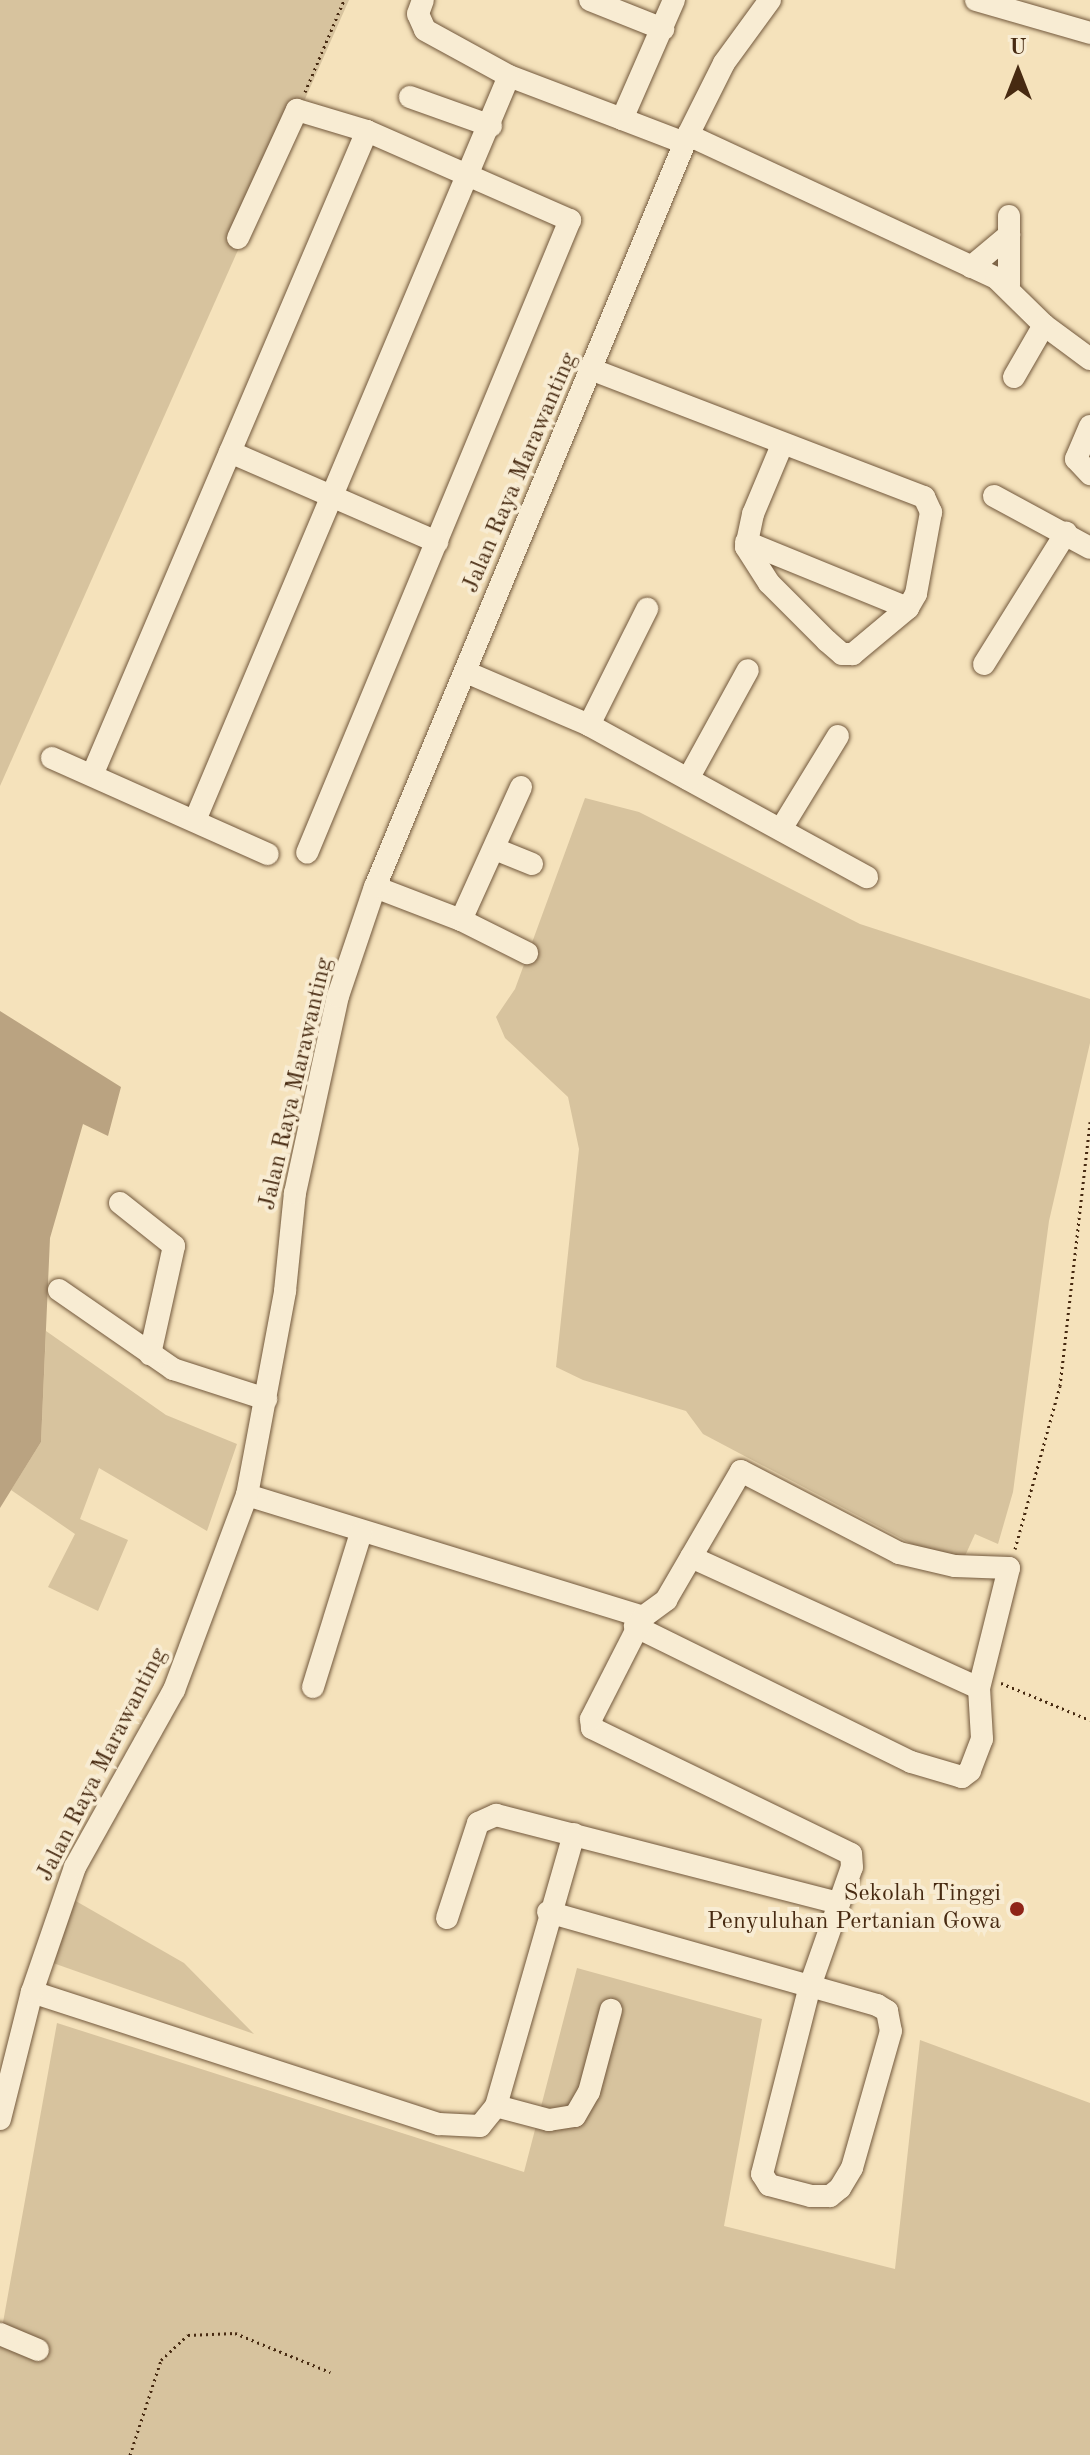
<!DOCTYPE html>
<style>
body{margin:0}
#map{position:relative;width:1090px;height:2455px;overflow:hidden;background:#f5e2bb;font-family:"Old Standard TT",serif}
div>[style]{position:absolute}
.green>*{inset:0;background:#d7c39e}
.water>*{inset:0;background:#baa381}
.path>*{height:3px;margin-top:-1.5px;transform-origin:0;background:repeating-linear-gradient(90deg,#472a11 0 2px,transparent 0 6px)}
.roads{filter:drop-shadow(0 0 2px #72583c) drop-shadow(0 0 2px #72583c)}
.minor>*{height:22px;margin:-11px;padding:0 11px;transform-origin:11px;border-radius:11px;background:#f8ecd3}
.dots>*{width:22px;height:22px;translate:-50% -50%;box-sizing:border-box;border:4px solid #f8ecd3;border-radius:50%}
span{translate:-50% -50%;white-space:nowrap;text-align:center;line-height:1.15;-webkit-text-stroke:8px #f8ecd3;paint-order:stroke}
.street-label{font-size:24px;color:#472a11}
.poi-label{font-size:24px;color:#472a11}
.right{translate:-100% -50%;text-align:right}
.north{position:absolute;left:978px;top:32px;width:80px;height:80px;-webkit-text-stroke:6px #f8ecd3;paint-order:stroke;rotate:0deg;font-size:22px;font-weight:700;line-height:32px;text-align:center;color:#472a11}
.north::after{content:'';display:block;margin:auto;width:28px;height:36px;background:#472a11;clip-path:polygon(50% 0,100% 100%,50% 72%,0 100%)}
</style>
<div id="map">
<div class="green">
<i style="clip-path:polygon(0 0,349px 0,0 786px)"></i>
<i style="clip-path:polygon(585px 798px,639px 812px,860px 924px,1090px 999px,1090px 1043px,1049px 1221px,1013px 1492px,998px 1544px,975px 1534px,959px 1569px,703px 1434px,686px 1411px,583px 1380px,556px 1367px,579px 1149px,568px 1097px,505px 1038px,496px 1017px,515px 989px)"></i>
<i style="clip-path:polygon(46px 1331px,166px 1415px,237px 1444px,207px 1531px,99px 1468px,80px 1519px,128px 1540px,98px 1611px,48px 1587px,75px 1534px,11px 1490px,41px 1442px)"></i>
<i style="clip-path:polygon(74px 1900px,184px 1963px,254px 2034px,53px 1963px)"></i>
<i style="clip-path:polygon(577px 1968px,762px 2019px,724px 2226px,895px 2269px,920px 2040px,1090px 2103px,1090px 2455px,0 2455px,0 2339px,57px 2023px,524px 2172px)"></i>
</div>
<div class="water">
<i style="clip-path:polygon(0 1011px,121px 1087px,108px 1136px,83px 1124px,50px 1238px,41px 1442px,0 1508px)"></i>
</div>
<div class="path">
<i style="left:305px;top:92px;width:100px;rotate:-67deg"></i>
<i style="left:1015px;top:1549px;width:169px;rotate:-74.6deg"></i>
<i style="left:1060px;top:1386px;width:266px;rotate:-83.5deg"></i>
<i style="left:1001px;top:1683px;width:96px;rotate:22.6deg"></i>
<i style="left:130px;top:2455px;width:100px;rotate:-71.9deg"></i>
<i style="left:161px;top:2360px;width:37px;rotate:-43deg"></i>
<i style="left:188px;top:2335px;width:47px;rotate:-2.4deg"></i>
<i style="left:235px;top:2333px;width:103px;rotate:22.3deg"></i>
</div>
<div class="roads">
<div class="minor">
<i style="left:423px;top:0;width:15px;rotate:110deg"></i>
<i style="left:418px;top:14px;width:17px;rotate:66deg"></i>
<i style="left:425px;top:30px;width:96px;rotate:28.7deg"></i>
<i style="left:509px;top:76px;width:121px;rotate:20.8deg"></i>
<i style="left:622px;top:119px;width:130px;rotate:-66.4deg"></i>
<i style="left:590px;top:0;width:79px;rotate:21.7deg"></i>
<i style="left:976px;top:0;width:119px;rotate:16.1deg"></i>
<i style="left:410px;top:97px;width:86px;rotate:19.7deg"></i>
<i style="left:622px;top:119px;width:67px;rotate:20.9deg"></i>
<i style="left:688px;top:135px;width:340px;rotate:24.9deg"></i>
<i style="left:996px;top:278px;width:67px;rotate:44.4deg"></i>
<i style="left:1044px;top:325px;width:57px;rotate:36.5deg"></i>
<i style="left:1009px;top:216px;width:69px;rotate:90deg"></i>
<i style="left:238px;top:238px;width:141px;rotate:-65.3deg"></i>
<i style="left:297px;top:110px;width:73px;rotate:16.7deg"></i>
<i style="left:367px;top:131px;width:222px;rotate:23.7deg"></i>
<i style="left:570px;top:220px;width:685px;rotate:112.56deg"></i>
<i style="left:971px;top:267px;width:50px;rotate:-40.1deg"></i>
<i style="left:593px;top:370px;width:355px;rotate:21deg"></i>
<i style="left:924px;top:497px;width:17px;rotate:65deg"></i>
<i style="left:931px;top:512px;width:83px;rotate:100.4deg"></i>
<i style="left:916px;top:594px;width:16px;rotate:120deg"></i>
<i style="left:908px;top:608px;width:72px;rotate:140.1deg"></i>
<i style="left:853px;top:654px;width:11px;rotate:180deg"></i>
<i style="left:842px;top:654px;width:20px;rotate:-139deg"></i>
<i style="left:827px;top:641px;width:82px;rotate:-135deg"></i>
<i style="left:769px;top:583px;width:43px;rotate:-122.6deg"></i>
<i style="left:746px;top:547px;width:34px;rotate:-78deg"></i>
<i style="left:753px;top:514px;width:75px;rotate:-67.2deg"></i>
<i style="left:1014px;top:377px;width:60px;rotate:-60deg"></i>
<i style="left:1090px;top:426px;width:36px;rotate:113deg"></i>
<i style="left:1076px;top:459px;width:21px;rotate:47deg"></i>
<i style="left:230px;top:452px;width:226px;rotate:23.5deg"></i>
<i style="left:994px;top:496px;width:109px;rotate:28.4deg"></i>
<i style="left:746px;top:542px;width:175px;rotate:22.2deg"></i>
<i style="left:984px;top:664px;width:155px;rotate:-58deg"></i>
<i style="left:466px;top:672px;width:134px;rotate:23.3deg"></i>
<i style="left:589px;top:725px;width:317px;rotate:28.7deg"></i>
<i style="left:589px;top:725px;width:130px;rotate:-63.4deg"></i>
<i style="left:52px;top:758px;width:236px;rotate:24deg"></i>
<i style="left:93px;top:773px;width:698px;rotate:-66.89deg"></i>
<i style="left:688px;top:779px;width:124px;rotate:-61.2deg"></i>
<i style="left:196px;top:818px;width:805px;rotate:-67.13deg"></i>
<i style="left:781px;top:829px;width:109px;rotate:-58.5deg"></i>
<i style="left:495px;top:849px;width:40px;rotate:22deg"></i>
<i style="left:375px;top:887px;width:92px;rotate:21deg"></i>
<i style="left:461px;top:920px;width:74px;rotate:26.6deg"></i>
<i style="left:461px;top:920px;width:146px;rotate:-65.7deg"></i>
<i style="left:120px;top:1203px;width:69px;rotate:38.5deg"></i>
<i style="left:174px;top:1246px;width:111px;rotate:102.5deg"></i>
<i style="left:59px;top:1290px;width:139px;rotate:34.7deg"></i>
<i style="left:173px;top:1369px;width:98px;rotate:17.9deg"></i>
<i style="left:247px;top:1495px;width:414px;rotate:17.1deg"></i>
<i style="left:643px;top:1617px;width:29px;rotate:-36deg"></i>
<i style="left:666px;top:1600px;width:149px;rotate:-59.8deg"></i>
<i style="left:741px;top:1471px;width:178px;rotate:27.4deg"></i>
<i style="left:899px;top:1553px;width:57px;rotate:13.1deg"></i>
<i style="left:955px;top:1566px;width:54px;rotate:2.1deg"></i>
<i style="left:1009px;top:1568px;width:124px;rotate:104deg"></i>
<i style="left:979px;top:1688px;width:51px;rotate:86.6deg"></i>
<i style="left:982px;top:1739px;width:34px;rotate:111deg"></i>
<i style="left:970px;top:1771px;width:10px;rotate:143deg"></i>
<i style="left:962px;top:1777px;width:53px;rotate:-163.6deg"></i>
<i style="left:911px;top:1762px;width:308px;rotate:-153.8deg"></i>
<i style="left:691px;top:1557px;width:316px;rotate:24.5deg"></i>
<i style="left:313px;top:1687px;width:161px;rotate:-72.7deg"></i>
<i style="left:548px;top:1912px;width:272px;rotate:15.8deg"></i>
<i style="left:810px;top:1986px;width:70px;rotate:15.8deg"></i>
<i style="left:877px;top:2005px;width:12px;rotate:31deg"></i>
<i style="left:887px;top:2011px;width:20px;rotate:79deg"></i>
<i style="left:891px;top:2031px;width:142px;rotate:105.9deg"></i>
<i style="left:852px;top:2168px;width:23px;rotate:121deg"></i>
<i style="left:840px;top:2188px;width:13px;rotate:141deg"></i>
<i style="left:830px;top:2196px;width:19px;rotate:180deg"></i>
<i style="left:811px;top:2196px;width:43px;rotate:-165.3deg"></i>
<i style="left:769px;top:2185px;width:13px;rotate:-122deg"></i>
<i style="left:762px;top:2174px;width:194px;rotate:-75.7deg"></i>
<i style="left:810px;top:1986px;width:126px;rotate:-70.6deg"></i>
<i style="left:852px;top:1867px;width:13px;rotate:-94deg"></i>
<i style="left:851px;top:1854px;width:288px;rotate:-154.1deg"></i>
<i style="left:592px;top:1728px;width:9px;rotate:-96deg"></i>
<i style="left:591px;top:1719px;width:114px;rotate:-63deg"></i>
<i style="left:447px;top:1918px;width:100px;rotate:-71.9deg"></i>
<i style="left:478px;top:1823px;width:20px;rotate:-24deg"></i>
<i style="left:496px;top:1815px;width:351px;rotate:14.4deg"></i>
<i style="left:32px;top:1992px;width:428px;rotate:18deg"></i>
<i style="left:439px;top:2124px;width:41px;rotate:2.8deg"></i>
<i style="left:480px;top:2126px;width:26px;rotate:-51deg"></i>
<i style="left:496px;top:2106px;width:283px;rotate:-74deg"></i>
<i style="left:496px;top:2106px;width:55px;rotate:14.8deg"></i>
<i style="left:549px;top:2120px;width:26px;rotate:-9deg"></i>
<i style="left:575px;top:2116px;width:28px;rotate:-60deg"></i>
<i style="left:589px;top:2092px;width:85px;rotate:-75deg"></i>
<i style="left:0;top:2119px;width:131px;rotate:-75.9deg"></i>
<i style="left:32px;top:1992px;width:132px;rotate:-71deg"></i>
<i style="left:75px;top:1867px;width:203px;rotate:-60.8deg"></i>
<i style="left:174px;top:1690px;width:208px;rotate:-69.5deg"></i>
<i style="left:247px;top:1495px;width:208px;rotate:-79.4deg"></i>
<i style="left:285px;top:1291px;width:99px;rotate:-84.2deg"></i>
<i style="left:295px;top:1193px;width:202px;rotate:-77.7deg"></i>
<i style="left:338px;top:996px;width:115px;rotate:-71.3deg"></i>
<i style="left:375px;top:887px;width:815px;rotate:-67.4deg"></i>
<i style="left:688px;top:135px;width:80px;rotate:-63.4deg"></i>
<i style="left:724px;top:63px;width:78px;rotate:-53.9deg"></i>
<i style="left:0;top:2334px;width:41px;rotate:22.8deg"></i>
</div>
</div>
<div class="dots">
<i style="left:1017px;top:1909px;background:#8f2418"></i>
</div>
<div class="street-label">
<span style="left:521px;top:473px;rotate:-67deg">Jalan Raya Marawanting</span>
<span style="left:297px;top:1084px;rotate:-77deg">Jalan Raya Marawanting</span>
<span style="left:103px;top:1765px;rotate:-63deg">Jalan Raya Marawanting</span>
</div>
<div class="poi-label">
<span class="right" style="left:1001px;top:1909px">Sekolah Tinggi<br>Penyuluhan Pertanian Gowa</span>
</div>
<div class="north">U</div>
</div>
